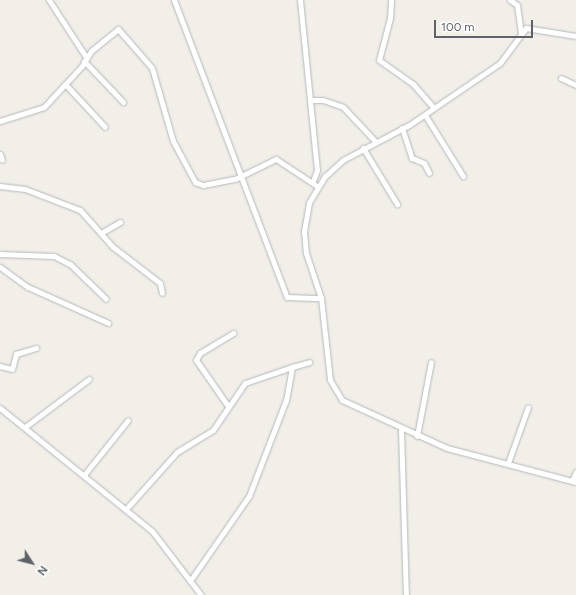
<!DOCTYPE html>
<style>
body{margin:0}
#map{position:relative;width:576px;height:595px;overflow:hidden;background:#f1efe8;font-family:Figtree,sans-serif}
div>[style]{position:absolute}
.roads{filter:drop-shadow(0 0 1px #b5b8bc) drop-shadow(0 0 1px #b5b8bc)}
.minor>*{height:5px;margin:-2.5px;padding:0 2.5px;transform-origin:2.5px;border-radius:2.5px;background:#fff}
span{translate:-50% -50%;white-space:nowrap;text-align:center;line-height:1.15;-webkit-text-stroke:3px #fff;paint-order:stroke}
.north{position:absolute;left:12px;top:543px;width:40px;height:40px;-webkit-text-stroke:3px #fff;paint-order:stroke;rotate:126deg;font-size:11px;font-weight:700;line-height:16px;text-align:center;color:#5f6368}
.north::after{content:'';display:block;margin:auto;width:14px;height:18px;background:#5f6368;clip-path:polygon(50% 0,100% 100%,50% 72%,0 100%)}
.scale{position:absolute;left:434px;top:20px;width:99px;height:18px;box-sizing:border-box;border:2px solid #5f6368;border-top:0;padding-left:5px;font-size:12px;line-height:14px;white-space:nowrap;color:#5f6368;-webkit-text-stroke:3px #fff;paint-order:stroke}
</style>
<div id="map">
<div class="roads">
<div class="minor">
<i style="left:49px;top:0;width:68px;rotate:57deg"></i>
<i style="left:174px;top:0;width:318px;rotate:69.2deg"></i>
<i style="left:287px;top:297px;width:34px;rotate:2deg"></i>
<i style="left:300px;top:0;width:171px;rotate:84.3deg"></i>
<i style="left:317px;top:170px;width:12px;rotate:110deg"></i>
<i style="left:391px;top:0;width:18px;rotate:93deg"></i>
<i style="left:390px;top:18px;width:43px;rotate:104.7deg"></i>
<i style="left:379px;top:60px;width:42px;rotate:35.2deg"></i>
<i style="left:413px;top:84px;width:32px;rotate:49deg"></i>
<i style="left:510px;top:0;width:9px;rotate:36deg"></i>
<i style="left:517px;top:5px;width:28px;rotate:82deg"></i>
<i style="left:576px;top:36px;width:51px;rotate:-170.9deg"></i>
<i style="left:526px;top:28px;width:44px;rotate:126.6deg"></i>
<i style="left:500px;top:63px;width:110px;rotate:145.7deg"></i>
<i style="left:409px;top:125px;width:75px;rotate:152.1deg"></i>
<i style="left:343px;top:160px;width:24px;rotate:138deg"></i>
<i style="left:325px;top:176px;width:31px;rotate:121deg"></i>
<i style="left:309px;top:203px;width:28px;rotate:100deg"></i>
<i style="left:304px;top:231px;width:22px;rotate:85deg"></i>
<i style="left:306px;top:253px;width:47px;rotate:71.6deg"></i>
<i style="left:321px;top:298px;width:82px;rotate:83.7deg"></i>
<i style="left:330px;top:380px;width:23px;rotate:59deg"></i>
<i style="left:342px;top:400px;width:115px;rotate:24.6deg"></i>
<i style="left:447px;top:448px;width:133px;rotate:14.8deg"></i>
<i style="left:84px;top:61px;width:57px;rotate:46.4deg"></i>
<i style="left:561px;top:78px;width:17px;rotate:25deg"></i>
<i style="left:66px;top:85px;width:57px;rotate:47.1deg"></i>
<i style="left:310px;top:100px;width:13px"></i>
<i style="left:323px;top:100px;width:21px;rotate:19deg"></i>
<i style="left:343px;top:107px;width:47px;rotate:46.7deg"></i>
<i style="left:425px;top:115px;width:72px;rotate:58.1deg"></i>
<i style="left:0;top:121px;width:46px;rotate:-17.7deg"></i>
<i style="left:44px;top:107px;width:56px;rotate:-47.2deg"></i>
<i style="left:82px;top:66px;width:17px;rotate:-59deg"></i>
<i style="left:91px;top:51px;width:35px;rotate:-39deg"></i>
<i style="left:118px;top:29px;width:52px;rotate:48.9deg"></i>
<i style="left:152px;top:68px;width:76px;rotate:74deg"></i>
<i style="left:173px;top:141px;width:47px;rotate:61.8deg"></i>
<i style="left:195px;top:182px;width:9px;rotate:21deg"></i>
<i style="left:203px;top:185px;width:33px;rotate:-11deg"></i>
<i style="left:235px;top:179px;width:46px;rotate:-26deg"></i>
<i style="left:276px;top:159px;width:49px;rotate:33.4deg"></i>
<i style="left:402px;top:128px;width:32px;rotate:72deg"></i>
<i style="left:412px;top:158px;width:13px;rotate:23deg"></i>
<i style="left:424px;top:163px;width:11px;rotate:63deg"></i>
<i style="left:363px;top:148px;width:66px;rotate:58.7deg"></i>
<i style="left:0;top:154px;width:6px;rotate:72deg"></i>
<i style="left:0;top:186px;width:25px;rotate:7deg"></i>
<i style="left:25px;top:189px;width:59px;rotate:20.9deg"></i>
<i style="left:80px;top:210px;width:50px;rotate:48.3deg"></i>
<i style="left:113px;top:247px;width:59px;rotate:37.5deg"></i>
<i style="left:160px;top:283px;width:10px;rotate:79deg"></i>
<i style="left:101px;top:233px;width:22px;rotate:-30deg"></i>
<i style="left:0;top:254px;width:54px;rotate:2.1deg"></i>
<i style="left:54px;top:256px;width:18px;rotate:27deg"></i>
<i style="left:70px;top:264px;width:50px;rotate:44.2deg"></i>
<i style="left:0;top:267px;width:34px;rotate:36deg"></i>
<i style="left:28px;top:287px;width:88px;rotate:24.2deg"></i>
<i style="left:0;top:366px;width:12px;rotate:14deg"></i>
<i style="left:12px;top:369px;width:16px;rotate:-75deg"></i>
<i style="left:16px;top:354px;width:21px;rotate:-17deg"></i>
<i style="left:292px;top:367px;width:18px;rotate:-16deg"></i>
<i style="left:228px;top:406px;width:56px;rotate:-124.8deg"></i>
<i style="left:196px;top:360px;width:8px;rotate:-60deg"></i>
<i style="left:200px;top:353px;width:39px;rotate:-31deg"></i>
<i style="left:0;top:408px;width:196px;rotate:39deg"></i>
<i style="left:152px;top:531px;width:81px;rotate:52.6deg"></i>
<i style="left:25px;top:427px;width:80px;rotate:-36.9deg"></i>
<i style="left:401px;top:430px;width:165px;rotate:88.3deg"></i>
<i style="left:417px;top:436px;width:75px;rotate:-79.3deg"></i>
<i style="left:508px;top:463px;width:59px;rotate:-70.3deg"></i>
<i style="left:84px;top:475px;width:70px;rotate:-51.3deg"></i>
<i style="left:572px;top:481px;width:10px;rotate:-66deg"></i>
<i style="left:126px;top:509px;width:76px;rotate:-48.2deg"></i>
<i style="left:177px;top:452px;width:42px;rotate:-31.4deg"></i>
<i style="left:213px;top:430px;width:57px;rotate:-55.8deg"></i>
<i style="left:245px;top:383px;width:50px;rotate:-18.8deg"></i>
<i style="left:292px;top:367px;width:34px;rotate:100deg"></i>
<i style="left:286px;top:400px;width:103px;rotate:111.1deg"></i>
<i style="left:249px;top:496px;width:103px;rotate:124.8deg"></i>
</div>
</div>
<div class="north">N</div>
<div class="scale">100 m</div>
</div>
